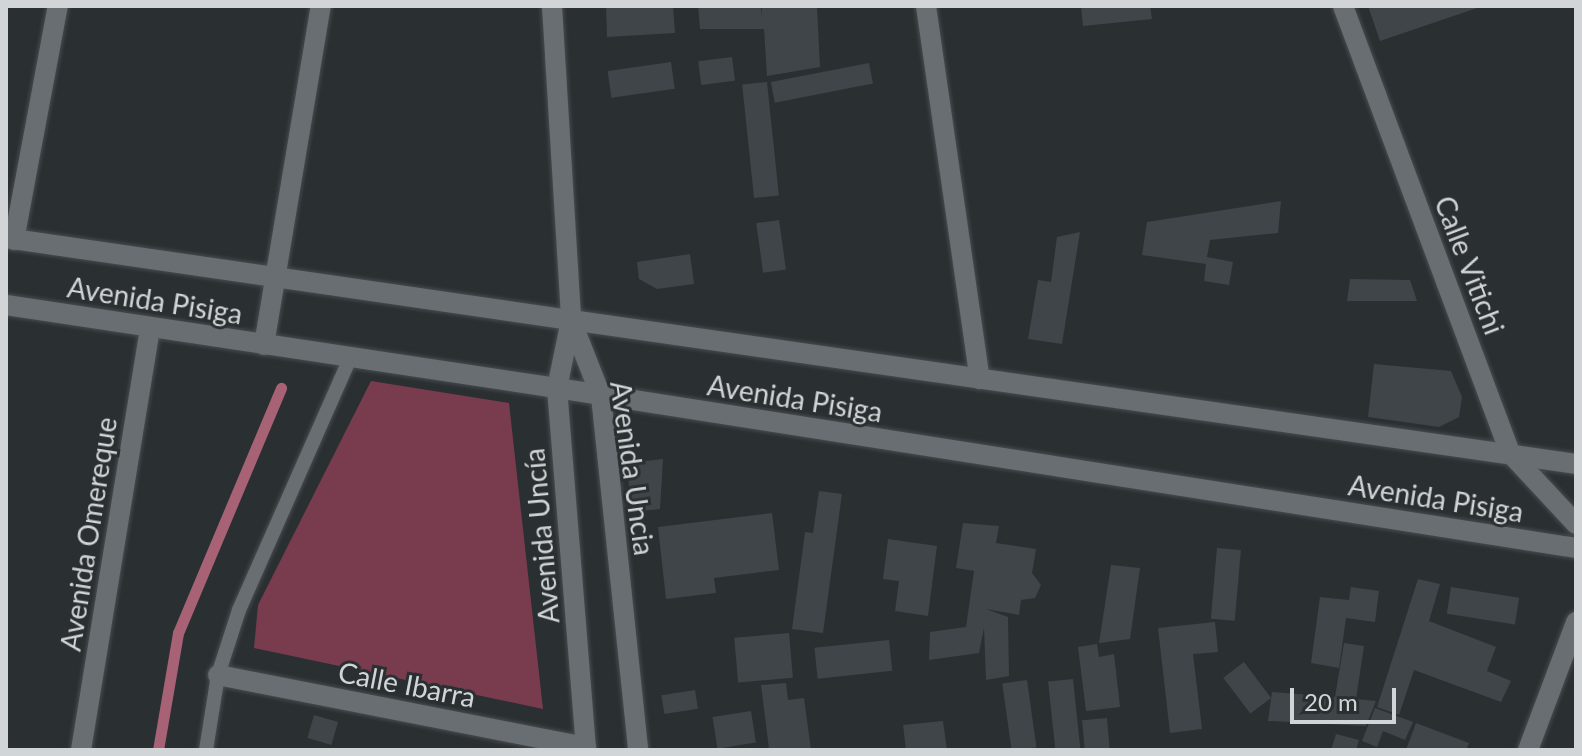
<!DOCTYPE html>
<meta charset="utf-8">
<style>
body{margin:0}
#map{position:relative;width:1582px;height:756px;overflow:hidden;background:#2a2f32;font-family:Lato,sans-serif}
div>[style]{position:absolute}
.green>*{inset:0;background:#793c4e}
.stream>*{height:11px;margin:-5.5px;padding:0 5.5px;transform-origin:5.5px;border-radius:5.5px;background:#a76275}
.building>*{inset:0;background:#3f4549;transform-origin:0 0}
.roads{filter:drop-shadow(0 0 2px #484c4f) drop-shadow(0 0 2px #484c4f)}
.service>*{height:14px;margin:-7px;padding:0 7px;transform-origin:7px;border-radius:7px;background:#686e72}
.minor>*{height:20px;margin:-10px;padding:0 10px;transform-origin:10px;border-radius:10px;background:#686e72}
.tertiary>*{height:20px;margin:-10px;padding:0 10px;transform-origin:10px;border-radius:10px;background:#686e72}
span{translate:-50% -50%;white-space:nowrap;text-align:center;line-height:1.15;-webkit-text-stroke:6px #2a2f32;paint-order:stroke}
.street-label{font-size:28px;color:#d2d5d7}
.frame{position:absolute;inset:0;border:8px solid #d2d5d7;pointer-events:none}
.scale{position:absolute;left:1290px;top:688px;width:106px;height:36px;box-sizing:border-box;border:4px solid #d2d5d7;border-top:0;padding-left:10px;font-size:24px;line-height:28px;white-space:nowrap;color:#d2d5d7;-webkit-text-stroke:6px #2a2f32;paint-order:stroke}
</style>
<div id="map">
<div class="green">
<i style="clip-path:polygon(371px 381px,509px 403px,543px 709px,254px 648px,258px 605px)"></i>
</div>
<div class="stream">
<i style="left:158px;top:750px;width:119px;rotate:-80.3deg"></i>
<i style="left:178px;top:633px;width:266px;rotate:-67.2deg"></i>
</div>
<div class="building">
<i style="clip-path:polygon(606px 6px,673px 6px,675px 33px,607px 37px)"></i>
<i style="clip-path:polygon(698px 6px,761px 6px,762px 17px,762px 6px,817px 6px,820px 67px,767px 76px,764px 29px,700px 29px)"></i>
<i style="clip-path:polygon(1081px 6px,1150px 6px,1152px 19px,1083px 26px)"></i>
<i style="clip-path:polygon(1368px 6px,1480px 6px,1480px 7px,1380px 41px)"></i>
<i style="left:732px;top:57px;width:24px;height:34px;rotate:83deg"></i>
<i style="left:671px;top:62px;width:27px;height:64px;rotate:82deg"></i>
<i style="left:869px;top:63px;width:21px;height:100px;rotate:79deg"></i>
<i style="left:767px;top:82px;width:114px;height:25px;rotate:84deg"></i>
<i style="clip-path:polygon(1281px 201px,1278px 233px,1210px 240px,1207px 257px,1233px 262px,1229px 285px,1204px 281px,1206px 264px,1142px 255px,1147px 222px)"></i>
<i style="left:779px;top:220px;width:50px;height:23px;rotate:82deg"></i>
<i style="clip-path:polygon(1080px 232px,1062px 344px,1028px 339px,1038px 280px,1051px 282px,1057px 237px)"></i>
<i style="clip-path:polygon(690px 254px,694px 284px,657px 289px,639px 279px,637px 262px)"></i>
<i style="clip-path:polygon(1350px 279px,1410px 280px,1417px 301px,1347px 301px)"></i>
<i style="clip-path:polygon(1374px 364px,1451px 371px,1462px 397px,1459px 417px,1439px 427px,1368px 417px)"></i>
<i style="clip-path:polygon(663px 459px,660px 509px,632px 512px,628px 478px,637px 462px)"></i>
<i style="clip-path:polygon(819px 491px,842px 494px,823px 633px,792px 629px,805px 532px,813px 533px)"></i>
<i style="clip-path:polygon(772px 513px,779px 570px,714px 578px,716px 593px,666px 599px,658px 527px)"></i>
<i style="clip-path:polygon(963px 523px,999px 526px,996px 543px,1036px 549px,1032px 573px,1041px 585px,1035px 598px,1021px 600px,1019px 615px,986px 609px,1008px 617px,1009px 676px,986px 680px,984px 628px,979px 653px,929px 660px,930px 632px,966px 627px,974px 571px,956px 568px)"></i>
<i style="clip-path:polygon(888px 539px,937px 546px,928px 616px,895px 611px,899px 581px,883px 579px)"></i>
<i style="left:1217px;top:548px;width:24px;height:71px;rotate:5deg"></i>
<i style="clip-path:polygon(1111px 565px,1140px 568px,1130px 639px,1099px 643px)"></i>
<i style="clip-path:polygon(1418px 579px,1440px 584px,1429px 621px,1496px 647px,1487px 671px,1511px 681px,1501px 702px,1414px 670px,1399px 715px,1377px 707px)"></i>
<i style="clip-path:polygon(1351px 587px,1379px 591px,1375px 622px,1346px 618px,1339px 668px,1311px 663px,1320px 597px,1349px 600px)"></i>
<i style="left:1451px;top:587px;width:69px;height:27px;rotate:9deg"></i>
<i style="clip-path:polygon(1215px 622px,1218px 652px,1193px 654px,1202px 729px,1170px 733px,1158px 628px)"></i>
<i style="left:789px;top:633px;width:45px;height:55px;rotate:85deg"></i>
<i style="left:889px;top:640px;width:31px;height:75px;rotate:84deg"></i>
<i style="clip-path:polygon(1344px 643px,1364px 646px,1356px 699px,1376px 701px,1366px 726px,1268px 721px,1272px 692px,1335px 697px)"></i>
<i style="clip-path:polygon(1097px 644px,1099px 657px,1114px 654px,1120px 707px,1086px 711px,1078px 647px)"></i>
<i style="left:1244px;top:662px;width:45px;height:26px;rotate:53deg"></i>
<i style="left:1073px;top:679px;width:71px;height:25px;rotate:84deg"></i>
<i style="left:1027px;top:680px;width:68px;height:25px;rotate:82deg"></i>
<i style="clip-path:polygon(786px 683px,788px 700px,804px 698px,811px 750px,769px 749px,761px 685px)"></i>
<i style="left:695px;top:690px;width:19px;height:34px;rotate:81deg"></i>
<i style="clip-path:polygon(1375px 708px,1413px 722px,1405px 740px,1383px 731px,1377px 747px,1362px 741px)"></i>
<i style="left:751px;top:711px;width:32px;height:39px;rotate:81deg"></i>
<i style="left:314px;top:715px;width:25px;height:24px;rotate:16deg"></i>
<i style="left:1107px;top:718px;width:32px;height:25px;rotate:85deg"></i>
<i style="clip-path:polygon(943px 721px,947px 750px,906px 750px,903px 725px)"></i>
<i style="clip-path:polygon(1416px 723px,1469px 743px,1466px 750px,1406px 750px)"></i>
<i style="clip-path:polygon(1336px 734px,1359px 740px,1356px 750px,1331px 750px)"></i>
</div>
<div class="roads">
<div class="service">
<i style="left:206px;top:750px;width:76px;rotate:-80.9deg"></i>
<i style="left:218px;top:675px;width:68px;rotate:-72.1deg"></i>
<i style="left:239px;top:610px;width:275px;rotate:-66.2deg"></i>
</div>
<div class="minor">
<i style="left:926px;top:6px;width:377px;rotate:81.8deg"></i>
<i style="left:1343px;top:6px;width:477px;rotate:69.5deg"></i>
<i style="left:1510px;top:453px;width:97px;rotate:47.1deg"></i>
<i style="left:14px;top:240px;width:238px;rotate:-79.4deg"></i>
<i style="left:571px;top:320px;width:1015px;rotate:8.15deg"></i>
<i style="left:264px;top:345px;width:344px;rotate:-80.5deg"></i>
<i style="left:557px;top:388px;width:1031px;rotate:8.92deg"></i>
<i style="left:218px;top:675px;width:375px;rotate:11.1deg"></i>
<i style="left:81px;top:750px;width:428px;rotate:-80.7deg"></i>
<i style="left:1528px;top:750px;width:137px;rotate:-69.4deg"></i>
</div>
<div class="tertiary">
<i style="left:552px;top:6px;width:315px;rotate:86.5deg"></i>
<i style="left:571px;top:320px;width:82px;rotate:68.5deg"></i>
<i style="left:601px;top:396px;width:356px;rotate:84deg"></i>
<i style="left:6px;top:238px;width:571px;rotate:8.26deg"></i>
<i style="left:6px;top:305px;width:557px;rotate:8.57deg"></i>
<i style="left:571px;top:320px;width:69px;rotate:101.6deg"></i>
<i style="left:557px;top:388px;width:363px;rotate:85.4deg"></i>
</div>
</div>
<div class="street-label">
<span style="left:1470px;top:265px;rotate:69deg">Calle Vitichi</span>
<span style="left:155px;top:300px;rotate:9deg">Avenida Pisiga</span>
<span style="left:795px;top:398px;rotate:9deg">Avenida Pisiga</span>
<span style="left:633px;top:468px;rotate:82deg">Avenida Uncia</span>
<span style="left:1436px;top:498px;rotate:9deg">Avenida Pisiga</span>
<span style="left:88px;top:534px;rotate:-81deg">Avenida Omereque</span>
<span style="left:541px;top:536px;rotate:-95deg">Avenida Uncía</span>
<span style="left:407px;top:684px;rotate:11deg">Calle Ibarra</span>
</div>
<div class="frame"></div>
<div class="scale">20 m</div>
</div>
